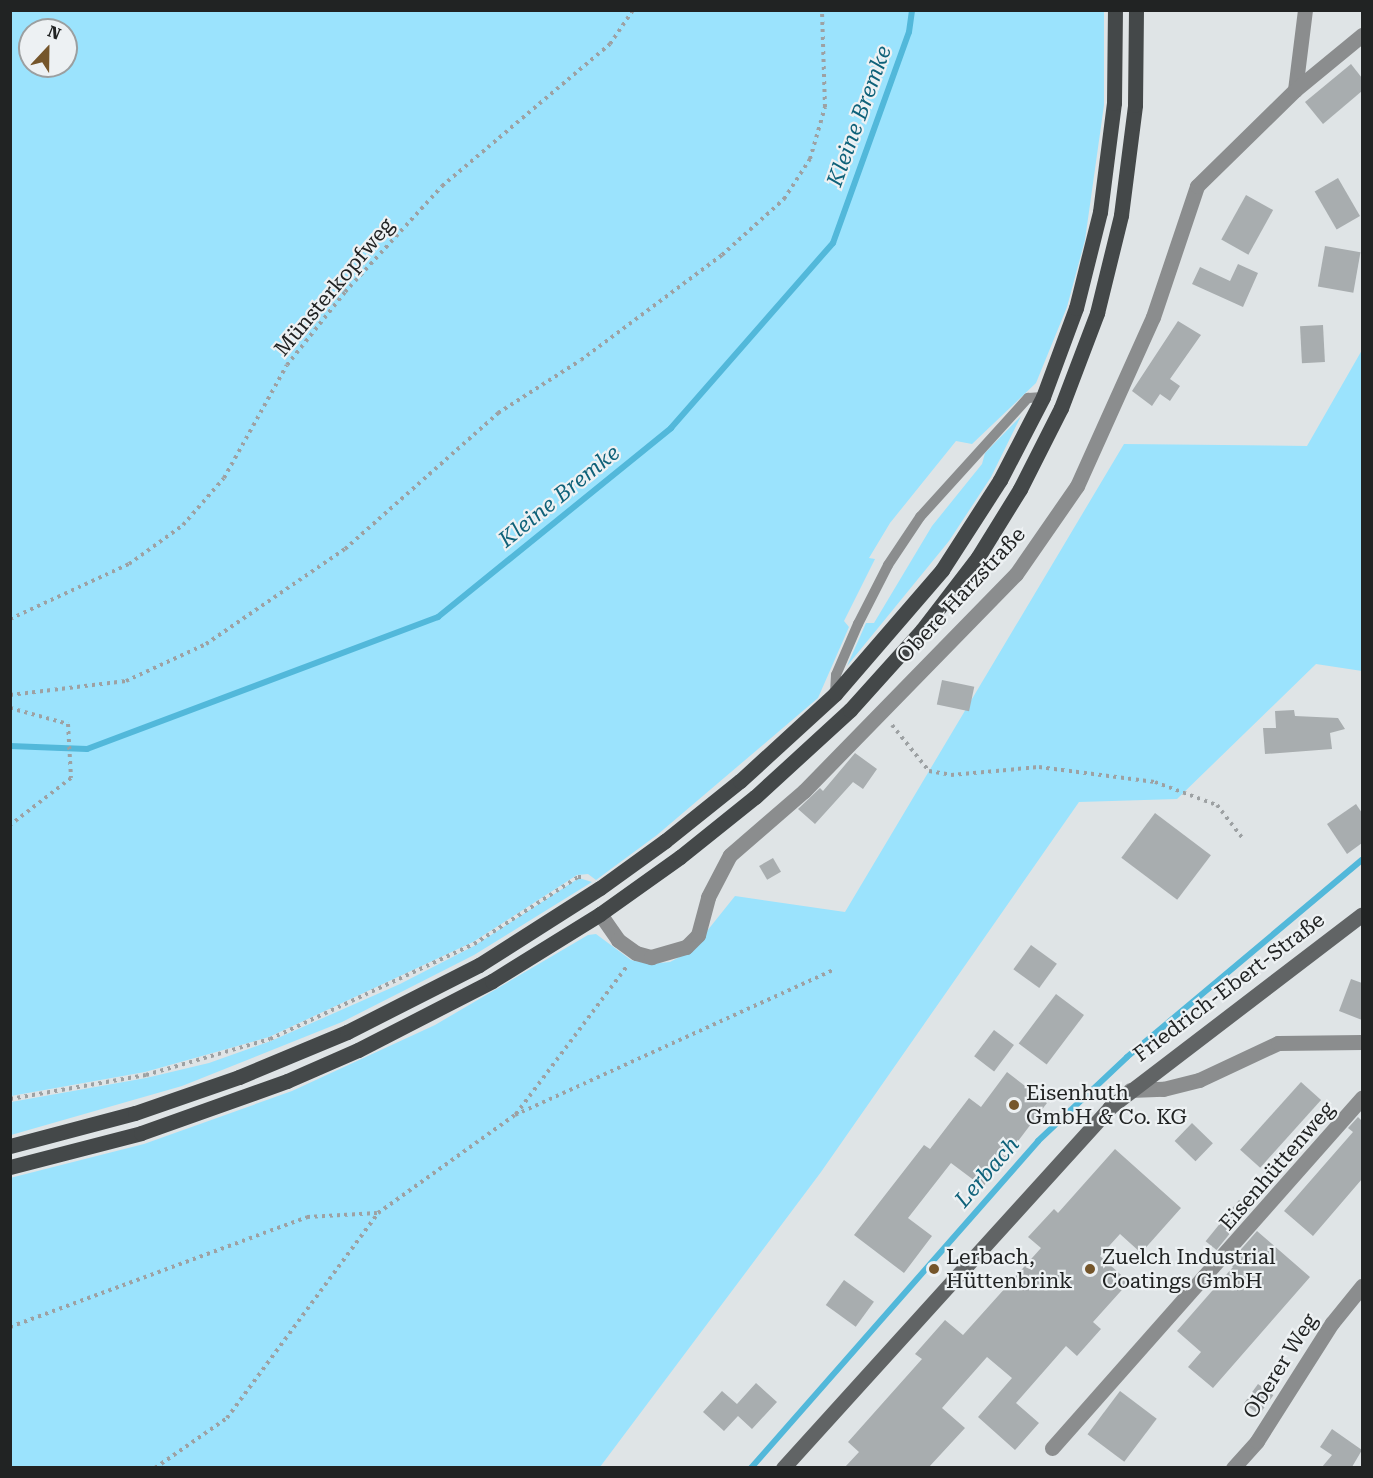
<!DOCTYPE html>
<meta charset="utf-8">
<style>
body{margin:0}
#map{position:relative;width:1373px;height:1478px;overflow:hidden;background:#dfe4e6;font-family:"Roboto Serif",serif}
div>[style]{position:absolute}
.green>*{inset:0;background:#9be3fd}
.stream>*{height:6px;margin:-3px;padding:0 3px;transform-origin:3px;border-radius:3px;background:#52b8da}
.building>*{inset:0;background:#a8adaf;transform-origin:0 0}
.path>*{height:4px;margin-top:-2px;transform-origin:0;background:repeating-linear-gradient(90deg,#9da1a3 0 3px,transparent 0 7.5px)}
.lane>*{height:10px;margin:-5px;padding:0 5px;transform-origin:5px;border-radius:5px;background:#8b8d8e}
.street>*{height:15px;margin:-7.5px;padding:0 7.5px;transform-origin:7.5px;border-radius:7.5px;background:#8b8d8e}
.secondary>*{height:15px;margin:-7.5px;padding:0 7.5px;transform-origin:7.5px;border-radius:7.5px;background:#616465}
.primary>*{height:15px;margin:-7.5px;padding:0 7.5px;transform-origin:7.5px;border-radius:7.5px;background:#444849}
.dots>*{width:16px;height:16px;translate:-50% -50%;box-sizing:border-box;border:3px solid #edf1f3;border-radius:50%}
span{translate:-50% -50%;white-space:nowrap;text-align:center;line-height:1.15;-webkit-text-stroke:4.5px #edf1f3;paint-order:stroke}
.street-label{font-size:21px;color:#212323}
.poi-label{font-size:21px;color:#212323}
.left{translate:0 -50%;text-align:left}
.water-label{font-size:22px;color:#0e6179;font-style:italic}
.frame{position:absolute;inset:0;border:12px solid #212323;pointer-events:none}
.north{position:absolute;left:18px;top:18px;width:60px;height:60px;box-sizing:border-box;background:#edf1f3;border:2px solid #9b9fa0;border-radius:50%;rotate:22deg;font-size:16px;font-weight:700;line-height:24px;text-align:center;color:#212323}
.north::after{content:'';display:block;margin:auto;width:21px;height:27px;background:#75562b;clip-path:polygon(50% 0,100% 100%,50% 72%,0 100%)}
</style>
<div id="map">
<div class="green">
<i style="clip-path:polygon(evenodd,10px 11px,1104px 11px,1104px 105px,1085px 240px,1067px 307px,1036px 383px,972px 444px,956px 441px,890px 523px,869px 558px,875px 559px,844px 621px,849px 627px,818px 698px,657px 835px,596px 880px,588px 874px,577px 875px,473px 942px,269px 1037px,145px 1072px,11px 1096px,10px 11px,30px 30px,66px 30px,66px 66px,30px 66px,30px 30px)"></i>
<i style="clip-path:polygon(1362px 350px,1362px 671px,1316px 664px,1177px 799px,1079px 802px,821px 1172px,600px 1467px,11px 1467px,10px 1178px,144px 1144px,292px 1091px,435px 1025px,588px 935px,596px 934px,631px 960px,650px 964px,670px 962px,691px 951px,735px 896px,845px 912px,1124px 444px,1307px 446px)"></i>
<i style="clip-path:polygon(1021px 416px,991px 477px,949px 541px,847px 666px,866px 623px,874px 623px,932px 526px,982px 464px,985px 453px)"></i>
<i style="clip-path:polygon(579px 878px,592px 882px,474px 955px,342px 1022px,182px 1086px,11px 1135px,11px 1102px,146px 1078px,209px 1063px,271px 1041px,400px 984px,474px 946px)"></i>
</div>
<div class="stream">
<i style="left:10px;top:746px;width:77px;rotate:2.2deg"></i>
<i style="left:87px;top:749px;width:375px;rotate:-20.6deg"></i>
<i style="left:438px;top:617px;width:300px;rotate:-39deg"></i>
<i style="left:671px;top:428px;width:246px;rotate:-48.8deg"></i>
<i style="left:833px;top:243px;width:224px;rotate:-70.2deg"></i>
<i style="left:909px;top:32px;width:22px;rotate:-82deg"></i>
<i style="left:751px;top:1468px;width:435px;rotate:-48.7deg"></i>
<i style="left:1038px;top:1141px;width:122px;rotate:-43.3deg"></i>
<i style="left:1127px;top:1057px;width:307px;rotate:-40deg"></i>
</div>
<div class="building">
<i style="clip-path:polygon(1351px 64px,1362px 78px,1362px 91px,1323px 124px,1305px 102px)"></i>
<i style="left:1338px;top:178px;width:44px;height:27px;rotate:60deg"></i>
<i style="left:1246px;top:195px;width:31px;height:51px;rotate:29deg"></i>
<i style="left:1325px;top:246px;width:36px;height:41px;rotate:10deg"></i>
<i style="clip-path:polygon(1238px 264px,1258px 273px,1243px 307px,1192px 284px,1200px 267px,1230px 281px)"></i>
<i style="clip-path:polygon(1178px 321px,1201px 335px,1170px 379px,1180px 386px,1170px 401px,1160px 394px,1152px 406px,1132px 391px)"></i>
<i style="left:1323px;top:325px;width:37px;height:23px;rotate:87deg"></i>
<i style="left:942px;top:680px;width:33px;height:25px;rotate:12deg"></i>
<i style="clip-path:polygon(1294px 710px,1295px 716px,1338px 718px,1345px 729px,1330px 733px,1332px 749px,1265px 754px,1263px 728px,1276px 728px,1275px 711px)"></i>
<i style="clip-path:polygon(855px 753px,877px 769px,863px 789px,853px 782px,815px 824px,798px 809px,820px 788px,823px 791px)"></i>
<i style="clip-path:polygon(1356px 804px,1362px 813px,1362px 843px,1347px 854px,1327px 824px)"></i>
<i style="left:1155px;top:813px;width:70px;height:56px;rotate:37deg"></i>
<i style="left:773px;top:858px;width:16px;height:16px;rotate:60deg"></i>
<i style="left:1031px;top:945px;width:32px;height:30px;rotate:36deg"></i>
<i style="clip-path:polygon(1351px 979px,1362px 983px,1362px 1020px,1339px 1011px)"></i>
<i style="left:1056px;top:994px;width:35px;height:62px;rotate:37deg"></i>
<i style="left:994px;top:1030px;width:25px;height:33px;rotate:37deg"></i>
<i style="clip-path:polygon(1007px 1072px,1047px 1103px,983px 1187px,951px 1163px,908px 1218px,932px 1236px,904px 1273px,854px 1235px,924px 1145px,930px 1149px,969px 1098px,981px 1107px)"></i>
<i style="left:1301px;top:1082px;width:27px;height:91px;rotate:42deg"></i>
<i style="clip-path:polygon(1358px 1117px,1362px 1121px,1362px 1179px,1313px 1236px,1284px 1211px,1353px 1132px,1348px 1128px)"></i>
<i style="left:1192px;top:1123px;width:29px;height:25px;rotate:44deg"></i>
<i style="clip-path:polygon(1115px 1149px,1181px 1208px,1141px 1253px,1120px 1234px,1100px 1256px,1129px 1282px,1093px 1322px,1101px 1329px,1077px 1356px,1066px 1346px,1016px 1403px,1039px 1423px,1015px 1450px,978px 1417px,1012px 1378px,987px 1357px,942px 1408px,965px 1428px,929px 1467px,845px 1467px,859px 1452px,848px 1442px,922px 1359px,915px 1354px,945px 1320px,963px 1335px,1041px 1248px,1028px 1237px,1054px 1209px,1058px 1213px)"></i>
<i style="left:1239px;top:1200px;width:14px;height:53px;rotate:39deg"></i>
<i style="clip-path:polygon(1257px 1231px,1310px 1277px,1213px 1388px,1188px 1367px,1201px 1352px,1177px 1331px,1233px 1267px,1229px 1263px)"></i>
<i style="left:844px;top:1280px;width:37px;height:31px;rotate:36deg"></i>
<i style="clip-path:polygon(756px 1383px,777px 1402px,752px 1429px,738px 1416px,724px 1431px,703px 1412px,722px 1391px,737px 1404px)"></i>
<i style="left:1258px;top:1384px;width:19px;height:24px;rotate:36deg"></i>
<i style="left:1120px;top:1391px;width:46px;height:54px;rotate:37deg"></i>
<i style="clip-path:polygon(1332px 1429px,1362px 1450px,1352px 1467px,1322px 1467px,1332px 1455px,1320px 1447px)"></i>
</div>
<div class="path">
<i style="left:10px;top:619px;width:131px;rotate:-24.8deg"></i>
<i style="left:129px;top:564px;width:67px;rotate:-35.8deg"></i>
<i style="left:183px;top:525px;width:62px;rotate:-48.9deg"></i>
<i style="left:224px;top:478px;width:129px;rotate:-60.9deg"></i>
<i style="left:287px;top:365px;width:93px;rotate:-51.5deg"></i>
<i style="left:345px;top:292px;width:144px;rotate:-47.5deg"></i>
<i style="left:442px;top:186px;width:220px;rotate:-40.2deg"></i>
<i style="left:610px;top:44px;width:41px;rotate:-55.9deg"></i>
<i style="left:10px;top:695px;width:117px;rotate:-6.9deg"></i>
<i style="left:126px;top:681px;width:88px;rotate:-24.8deg"></i>
<i style="left:206px;top:644px;width:168px;rotate:-34.4deg"></i>
<i style="left:345px;top:549px;width:205px;rotate:-41.6deg"></i>
<i style="left:498px;top:413px;width:98px;rotate:-32.6deg"></i>
<i style="left:581px;top:360px;width:176px;rotate:-36.7deg"></i>
<i style="left:722px;top:255px;width:84px;rotate:-42.1deg"></i>
<i style="left:784px;top:199px;width:48px;rotate:-57deg"></i>
<i style="left:810px;top:159px;width:54px;rotate:-73.9deg"></i>
<i style="left:825px;top:107px;width:97px;rotate:-91.8deg"></i>
<i style="left:10px;top:708px;width:60px;rotate:15.4deg"></i>
<i style="left:68px;top:724px;width:54px;rotate:86.8deg"></i>
<i style="left:71px;top:778px;width:77px;rotate:142.4deg"></i>
<i style="left:892px;top:725px;width:59px;rotate:51.2deg"></i>
<i style="left:929px;top:771px;width:22px;rotate:10deg"></i>
<i style="left:951px;top:775px;width:88px;rotate:-5.2deg"></i>
<i style="left:1039px;top:767px;width:117px;rotate:7.4deg"></i>
<i style="left:1155px;top:782px;width:66px;rotate:20.4deg"></i>
<i style="left:1217px;top:805px;width:44px;rotate:52.4deg"></i>
<i style="left:10px;top:1099px;width:138px;rotate:-10deg"></i>
<i style="left:146px;top:1075px;width:129px;rotate:-16.2deg"></i>
<i style="left:270px;top:1039px;width:225px;rotate:-25deg"></i>
<i style="left:474px;top:944px;width:124px;rotate:-32.8deg"></i>
<i style="left:578px;top:877px;width:7px"></i>
<i style="left:516px;top:1114px;width:185px;rotate:-53.1deg"></i>
<i style="left:10px;top:1327px;width:317px;rotate:-20.3deg"></i>
<i style="left:307px;top:1217px;width:70px;rotate:-3.3deg"></i>
<i style="left:155px;top:1468px;width:88px;rotate:-34.8deg"></i>
<i style="left:227px;top:1418px;width:255px;rotate:-53.6deg"></i>
<i style="left:378px;top:1213px;width:168px;rotate:-35.6deg"></i>
<i style="left:515px;top:1115px;width:349px;rotate:-24.5deg"></i>
</div>
<div class="lane">
<i style="left:835px;top:694px;width:19px;rotate:-87deg"></i>
<i style="left:836px;top:675px;width:56px;rotate:-66.7deg"></i>
<i style="left:858px;top:624px;width:66px;rotate:-63deg"></i>
<i style="left:888px;top:565px;width:58px;rotate:-56.3deg"></i>
<i style="left:920px;top:517px;width:161px;rotate:-47.8deg"></i>
<i style="left:1028px;top:398px;width:15px;rotate:-4deg"></i>
</div>
<div class="street">
<i style="left:1295px;top:90px;width:81px;rotate:-82.9deg"></i>
<i style="left:600px;top:914px;width:32px;rotate:55deg"></i>
<i style="left:618px;top:940px;width:22px;rotate:36deg"></i>
<i style="left:636px;top:953px;width:16px;rotate:15deg"></i>
<i style="left:651px;top:957px;width:36px;rotate:-16deg"></i>
<i style="left:686px;top:947px;width:17px;rotate:-45deg"></i>
<i style="left:698px;top:935px;width:39px;rotate:-75deg"></i>
<i style="left:708px;top:897px;width:47px;rotate:-62.4deg"></i>
<i style="left:730px;top:855px;width:98px;rotate:-40.9deg"></i>
<i style="left:804px;top:791px;width:303px;rotate:-45.7deg"></i>
<i style="left:1016px;top:574px;width:107px;rotate:-55.3deg"></i>
<i style="left:1077px;top:486px;width:185px;rotate:-65.8deg"></i>
<i style="left:1153px;top:317px;width:138px;rotate:-71.4deg"></i>
<i style="left:1197px;top:186px;width:137px;rotate:-44.4deg"></i>
<i style="left:1295px;top:90px;width:87px;rotate:-39.4deg"></i>
<i style="left:1130px;top:1090px;width:33px;rotate:-2deg"></i>
<i style="left:1163px;top:1089px;width:37px;rotate:-14deg"></i>
<i style="left:1199px;top:1080px;width:87px;rotate:-25.1deg"></i>
<i style="left:1278px;top:1043px;width:84px;rotate:-0.7deg"></i>
<i style="left:1052px;top:1448px;width:468px;rotate:-48.5deg"></i>
<i style="left:1233px;top:1468px;width:36px;rotate:-48deg"></i>
<i style="left:1257px;top:1441px;width:140px;rotate:-57.6deg"></i>
<i style="left:1332px;top:1323px;width:48px;rotate:-51deg"></i>
</div>
<div class="secondary">
<i style="left:783px;top:1468px;width:487px;rotate:-47.8deg"></i>
<i style="left:1110px;top:1107px;width:317px;rotate:-37.4deg"></i>
</div>
<div class="primary">
<i style="left:10px;top:1146px;width:129px;rotate:-14.8deg"></i>
<i style="left:135px;top:1113px;width:110px;rotate:-19.1deg"></i>
<i style="left:239px;top:1077px;width:117px;rotate:-22.6deg"></i>
<i style="left:347px;top:1032px;width:148px;rotate:-26.9deg"></i>
<i style="left:479px;top:965px;width:143px;rotate:-32.5deg"></i>
<i style="left:600px;top:888px;width:80px;rotate:-35.9deg"></i>
<i style="left:665px;top:841px;width:96px;rotate:-38.7deg"></i>
<i style="left:740px;top:781px;width:129px;rotate:-42.5deg"></i>
<i style="left:835px;top:694px;width:164px;rotate:-49.2deg"></i>
<i style="left:942px;top:570px;width:107px;rotate:-57.2deg"></i>
<i style="left:1000px;top:480px;width:93px;rotate:-62.6deg"></i>
<i style="left:1043px;top:397px;width:95px;rotate:-69.7deg"></i>
<i style="left:1076px;top:308px;width:99px;rotate:-76deg"></i>
<i style="left:1100px;top:212px;width:110px;rotate:-82.7deg"></i>
<i style="left:1114px;top:103px;width:93px;rotate:-89.4deg"></i>
<i style="left:10px;top:1167px;width:135px;rotate:-14.5deg"></i>
<i style="left:141px;top:1133px;width:155px;rotate:-19.6deg"></i>
<i style="left:287px;top:1081px;width:77px;rotate:-23.6deg"></i>
<i style="left:358px;top:1050px;width:151px;rotate:-27.2deg"></i>
<i style="left:492px;top:981px;width:127px;rotate:-31.8deg"></i>
<i style="left:600px;top:914px;width:98px;rotate:-35.5deg"></i>
<i style="left:680px;top:857px;width:96px;rotate:-38.7deg"></i>
<i style="left:755px;top:797px;width:129px;rotate:-42.5deg"></i>
<i style="left:850px;top:710px;width:108px;rotate:-48deg"></i>
<i style="left:922px;top:630px;width:92px;rotate:-52.5deg"></i>
<i style="left:978px;top:557px;width:80px;rotate:-58.3deg"></i>
<i style="left:1020px;top:489px;width:91px;rotate:-63.2deg"></i>
<i style="left:1061px;top:408px;width:102px;rotate:-69.2deg"></i>
<i style="left:1097px;top:313px;width:101px;rotate:-76.2deg"></i>
<i style="left:1121px;top:215px;width:111px;rotate:-82.7deg"></i>
<i style="left:1135px;top:105px;width:95px;rotate:-89.4deg"></i>
</div>
<div class="dots">
<i style="left:1014px;top:1105px;background:#75562b"></i>
<i style="left:934px;top:1269px;background:#75562b"></i>
<i style="left:1090px;top:1269px;background:#75562b"></i>
</div>
<div class="street-label">
<span style="left:334px;top:287px;rotate:-50deg">Münsterkopfweg</span>
<span style="left:961px;top:595px;rotate:-47deg">Obere Harzstraße</span>
<span style="left:1229px;top:987px;rotate:-37deg">Friedrich-Ebert-Straße</span>
<span style="left:1277px;top:1166px;rotate:-49deg">Eisenhüttenweg</span>
<span style="left:1280px;top:1366px;rotate:-58deg">Oberer Weg</span>
</div>
<div class="poi-label">
<span class="left" style="left:1026px;top:1105px">Eisenhuth<br>GmbH &amp; Co. KG</span>
<span class="left" style="left:946px;top:1269px">Lerbach,<br>Hüttenbrink</span>
<span class="left" style="left:1102px;top:1269px">Zuelch Industrial<br>Coatings GmbH</span>
</div>
<div class="water-label">
<span style="left:859px;top:116px;rotate:-70deg">Kleine Bremke</span>
<span style="left:559px;top:496px;rotate:-39deg">Kleine Bremke</span>
<span style="left:987px;top:1172px;rotate:-49deg">Lerbach</span>
</div>
<div class="frame"></div>
<div class="north">N</div>
</div>
